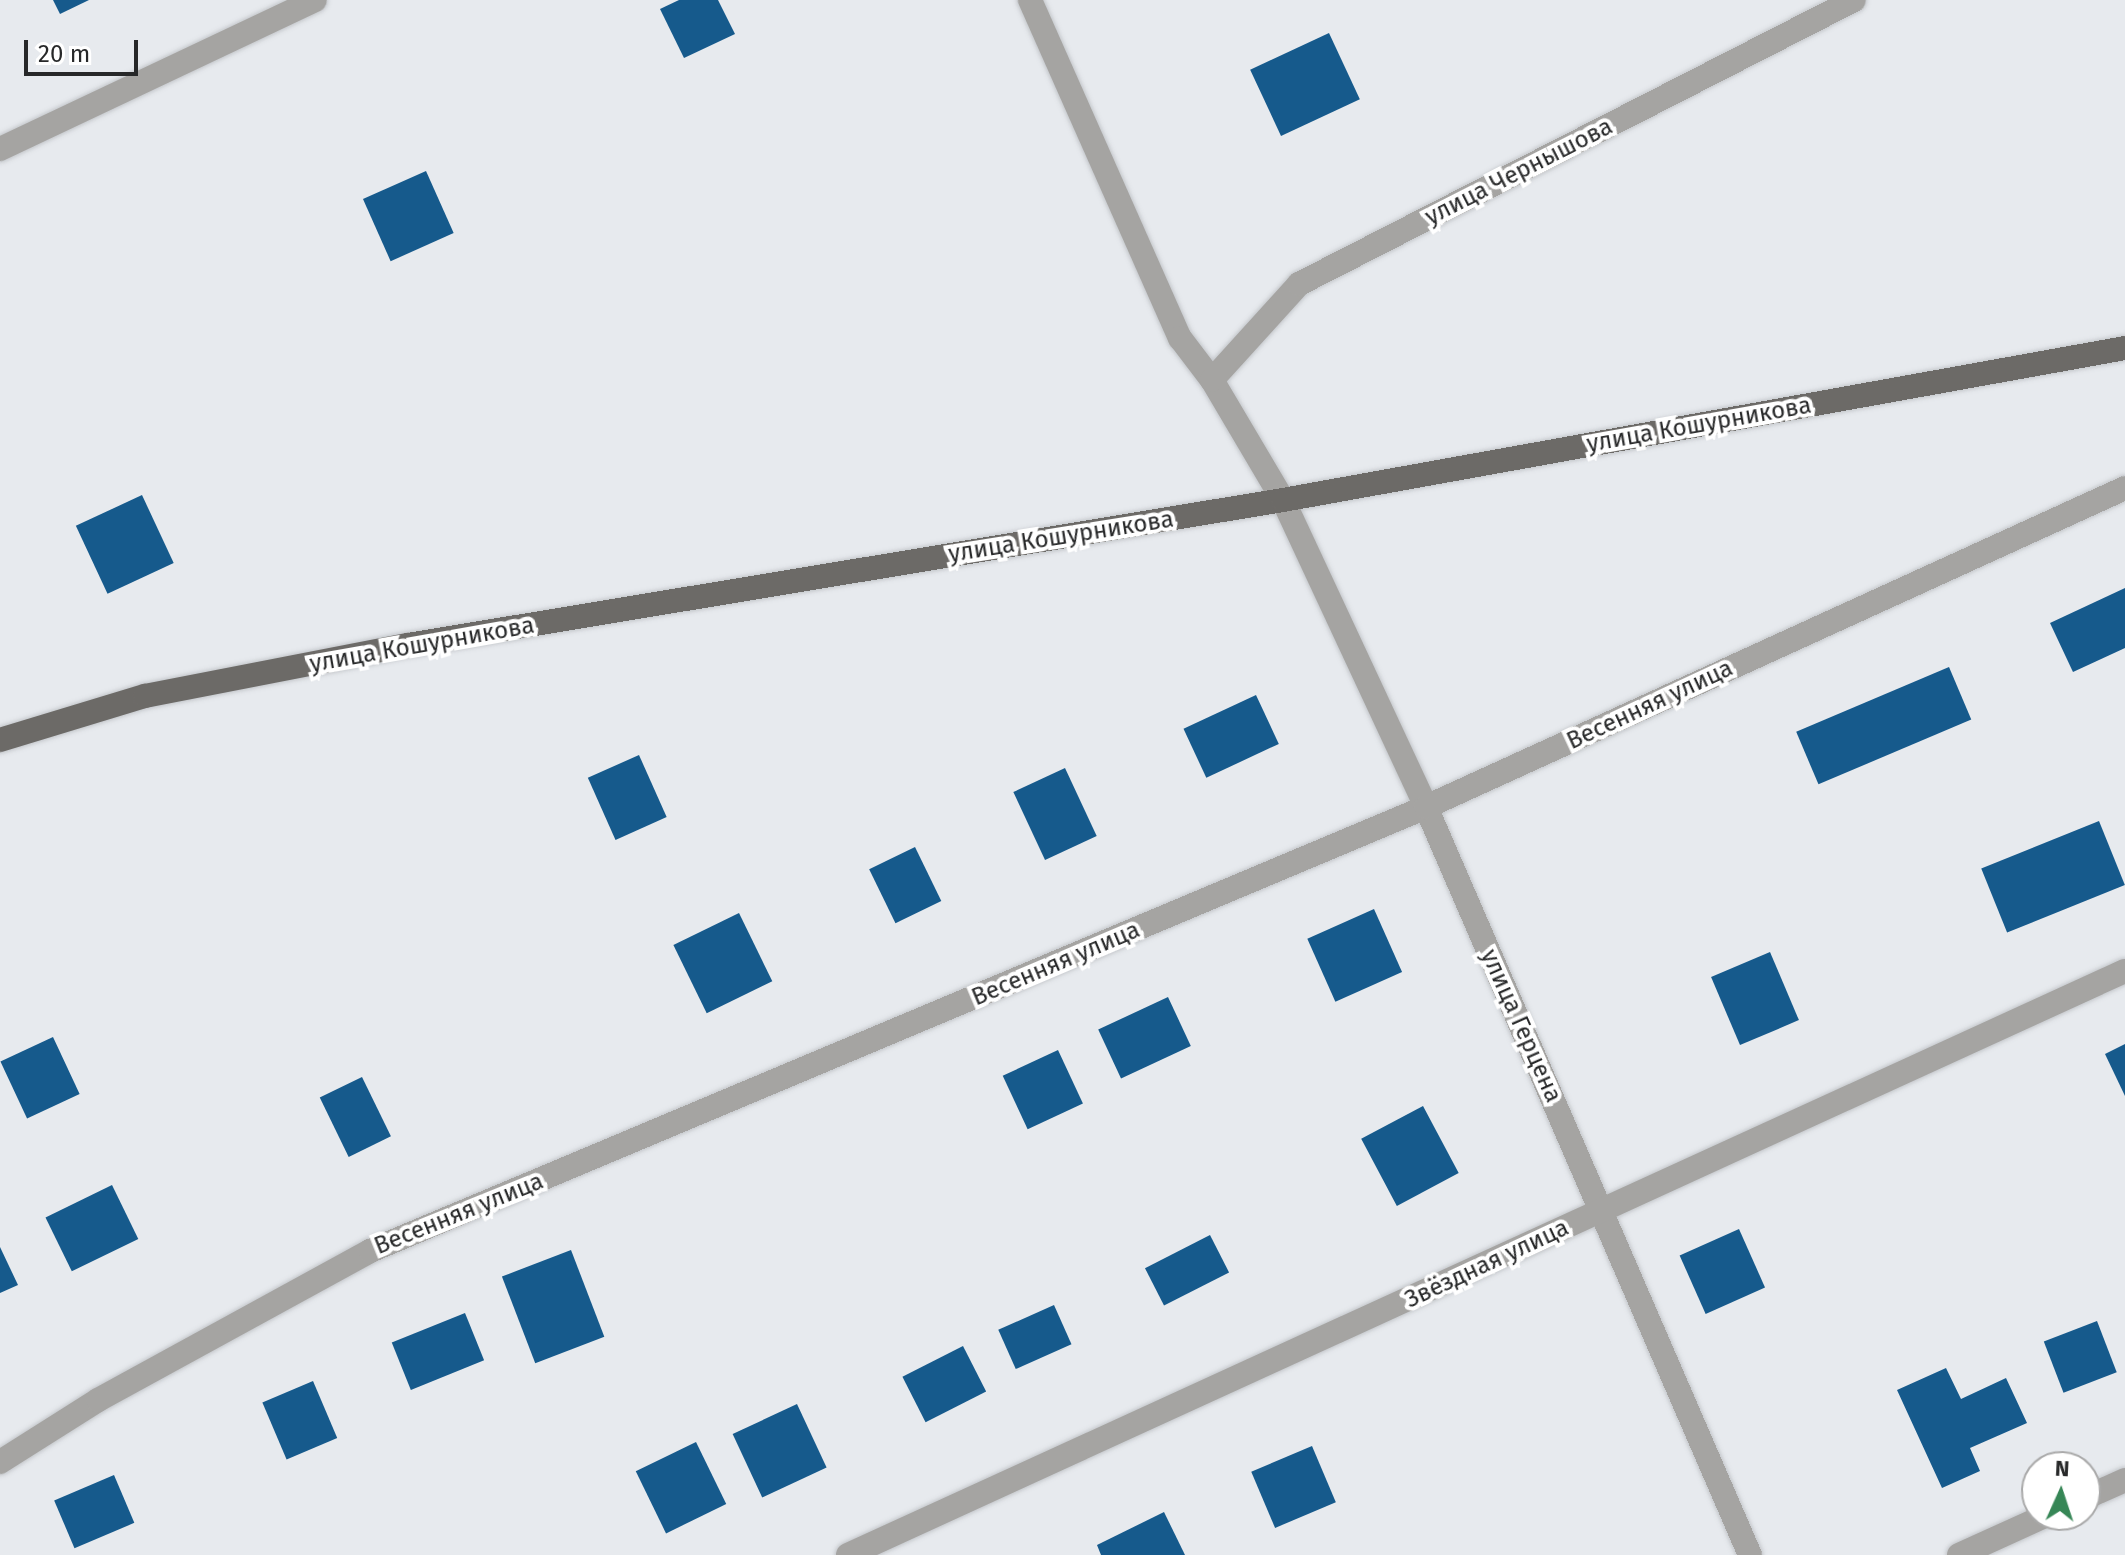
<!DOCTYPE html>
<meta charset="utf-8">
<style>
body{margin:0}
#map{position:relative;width:2125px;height:1555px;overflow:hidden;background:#e7eaee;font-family:"Fira Sans",sans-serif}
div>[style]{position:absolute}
.building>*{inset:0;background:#165a8c;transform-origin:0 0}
.roads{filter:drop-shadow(0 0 2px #c4c7cb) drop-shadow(0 0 2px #c4c7cb)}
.minor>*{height:24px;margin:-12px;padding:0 12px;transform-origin:12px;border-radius:12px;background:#a5a4a2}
.major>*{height:24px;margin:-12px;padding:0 12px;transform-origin:12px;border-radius:12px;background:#6c6a67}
span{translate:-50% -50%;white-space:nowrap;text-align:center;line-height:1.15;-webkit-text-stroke:8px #fff;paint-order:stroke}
.street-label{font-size:24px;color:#272829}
.north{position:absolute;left:2021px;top:1451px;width:80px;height:80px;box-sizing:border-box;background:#fff;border:2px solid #a9a9a9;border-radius:50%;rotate:3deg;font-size:22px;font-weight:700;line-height:32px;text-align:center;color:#272829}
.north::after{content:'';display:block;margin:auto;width:28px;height:36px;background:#368656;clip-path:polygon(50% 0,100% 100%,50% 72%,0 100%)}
.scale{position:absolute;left:24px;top:40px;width:114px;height:36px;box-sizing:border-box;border:4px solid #272829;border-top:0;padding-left:10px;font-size:24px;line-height:28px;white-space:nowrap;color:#272829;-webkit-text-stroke:6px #fff;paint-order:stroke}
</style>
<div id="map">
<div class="building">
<i style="clip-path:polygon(53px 0,89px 0,60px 14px)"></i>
<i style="clip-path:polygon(679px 0,718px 0,735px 34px,684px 58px,660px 9px)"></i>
<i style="left:1329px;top:33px;width:73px;height:87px;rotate:65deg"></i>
<i style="left:426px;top:171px;width:68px;height:69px;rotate:66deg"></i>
<i style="left:142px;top:495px;width:75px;height:73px;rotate:65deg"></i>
<i style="clip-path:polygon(2125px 588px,2125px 648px,2073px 672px,2050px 623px)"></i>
<i style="left:1949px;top:667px;width:57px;height:166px;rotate:67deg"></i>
<i style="left:1256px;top:695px;width:54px;height:80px;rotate:65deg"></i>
<i style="left:639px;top:755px;width:68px;height:56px;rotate:66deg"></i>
<i style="left:1065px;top:768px;width:75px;height:57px;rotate:65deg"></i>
<i style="left:2099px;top:821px;width:69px;height:127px;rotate:68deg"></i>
<i style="left:915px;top:847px;width:60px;height:51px;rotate:64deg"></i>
<i style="left:1374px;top:909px;width:69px;height:73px;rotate:66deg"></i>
<i style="left:739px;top:913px;width:76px;height:73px;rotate:64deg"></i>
<i style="left:1770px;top:952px;width:74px;height:64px;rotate:67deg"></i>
<i style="left:1168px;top:997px;width:54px;height:77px;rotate:65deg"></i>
<i style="left:53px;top:1037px;width:63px;height:58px;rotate:65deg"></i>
<i style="clip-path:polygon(2125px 1044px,2125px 1096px,2105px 1054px)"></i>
<i style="left:1058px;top:1050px;width:59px;height:61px;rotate:65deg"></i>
<i style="left:362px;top:1077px;width:66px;height:47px;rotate:64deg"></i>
<i style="left:1423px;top:1106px;width:76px;height:70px;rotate:62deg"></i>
<i style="left:112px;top:1185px;width:60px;height:74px;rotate:64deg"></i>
<i style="left:1739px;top:1229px;width:64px;height:65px;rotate:66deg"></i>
<i style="left:1210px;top:1235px;width:42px;height:73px;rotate:63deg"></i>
<i style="clip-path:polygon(0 1247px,18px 1285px,0 1293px)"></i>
<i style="left:571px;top:1250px;width:93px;height:74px;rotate:69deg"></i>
<i style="left:1054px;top:1305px;width:43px;height:61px;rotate:66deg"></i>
<i style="left:465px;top:1313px;width:51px;height:79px;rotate:68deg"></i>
<i style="left:2097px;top:1321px;width:55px;height:57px;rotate:69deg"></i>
<i style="left:963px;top:1346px;width:51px;height:68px;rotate:63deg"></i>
<i style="clip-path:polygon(1946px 1368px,1961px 1399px,2006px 1378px,2027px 1423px,1970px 1448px,1980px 1471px,1942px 1488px,1897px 1390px)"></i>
<i style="left:313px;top:1381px;width:62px;height:55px;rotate:67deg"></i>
<i style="left:797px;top:1404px;width:70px;height:71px;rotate:65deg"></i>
<i style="left:696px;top:1442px;width:69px;height:67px;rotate:64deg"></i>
<i style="left:1312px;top:1446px;width:61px;height:66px;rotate:67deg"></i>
<i style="left:114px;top:1475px;width:52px;height:65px;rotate:67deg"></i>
<i style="clip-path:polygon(1164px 1512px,1185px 1555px,1101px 1555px,1097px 1545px)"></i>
</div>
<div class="roads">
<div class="minor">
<i style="left:1030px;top:0;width:370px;rotate:66.1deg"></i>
<i style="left:1180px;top:338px;width:53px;rotate:52.7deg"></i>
<i style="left:1212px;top:380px;width:139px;rotate:59.4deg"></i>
<i style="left:1283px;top:500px;width:339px;rotate:65deg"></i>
<i style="left:1426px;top:807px;width:815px;rotate:66.58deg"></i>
<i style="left:0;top:149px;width:348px;rotate:-25.3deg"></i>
<i style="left:1212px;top:380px;width:130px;rotate:-47.8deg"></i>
<i style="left:1299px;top:284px;width:623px;rotate:-27.1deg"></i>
<i style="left:0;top:1462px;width:116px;rotate:-32.3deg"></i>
<i style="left:98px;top:1400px;width:310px;rotate:-28.7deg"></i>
<i style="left:370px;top:1251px;width:1146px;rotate:-22.8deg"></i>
<i style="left:1426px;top:807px;width:768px;rotate:-24.53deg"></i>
<i style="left:2085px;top:1498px;width:44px;rotate:-24.2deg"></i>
<i style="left:848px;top:1555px;width:1404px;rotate:-24.58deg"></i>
<i style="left:1959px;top:1555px;width:97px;rotate:-24.4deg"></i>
</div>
<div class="major">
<i style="left:0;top:740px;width:152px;rotate:-16.9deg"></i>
<i style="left:145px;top:696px;width:268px;rotate:-11deg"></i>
<i style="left:408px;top:645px;width:887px;rotate:-9.41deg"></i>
<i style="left:1283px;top:500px;width:856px;rotate:-10.23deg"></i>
</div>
</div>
<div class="street-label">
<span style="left:1519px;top:172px;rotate:-27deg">улица Чернышова</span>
<span style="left:1699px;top:425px;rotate:-10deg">улица Кошурникова</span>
<span style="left:1061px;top:537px;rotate:-9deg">улица Кошурникова</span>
<span style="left:422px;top:645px;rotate:-10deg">улица Кошурникова</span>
<span style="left:1650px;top:705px;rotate:-25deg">Весенняя улица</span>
<span style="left:1056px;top:964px;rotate:-23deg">Весенняя улица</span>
<span style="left:1521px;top:1026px;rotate:66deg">улица Герцена</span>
<span style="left:459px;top:1214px;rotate:-22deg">Весенняя улица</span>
<span style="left:1487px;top:1264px;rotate:-25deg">Звёздная улица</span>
</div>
<div class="north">N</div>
<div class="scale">20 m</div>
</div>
